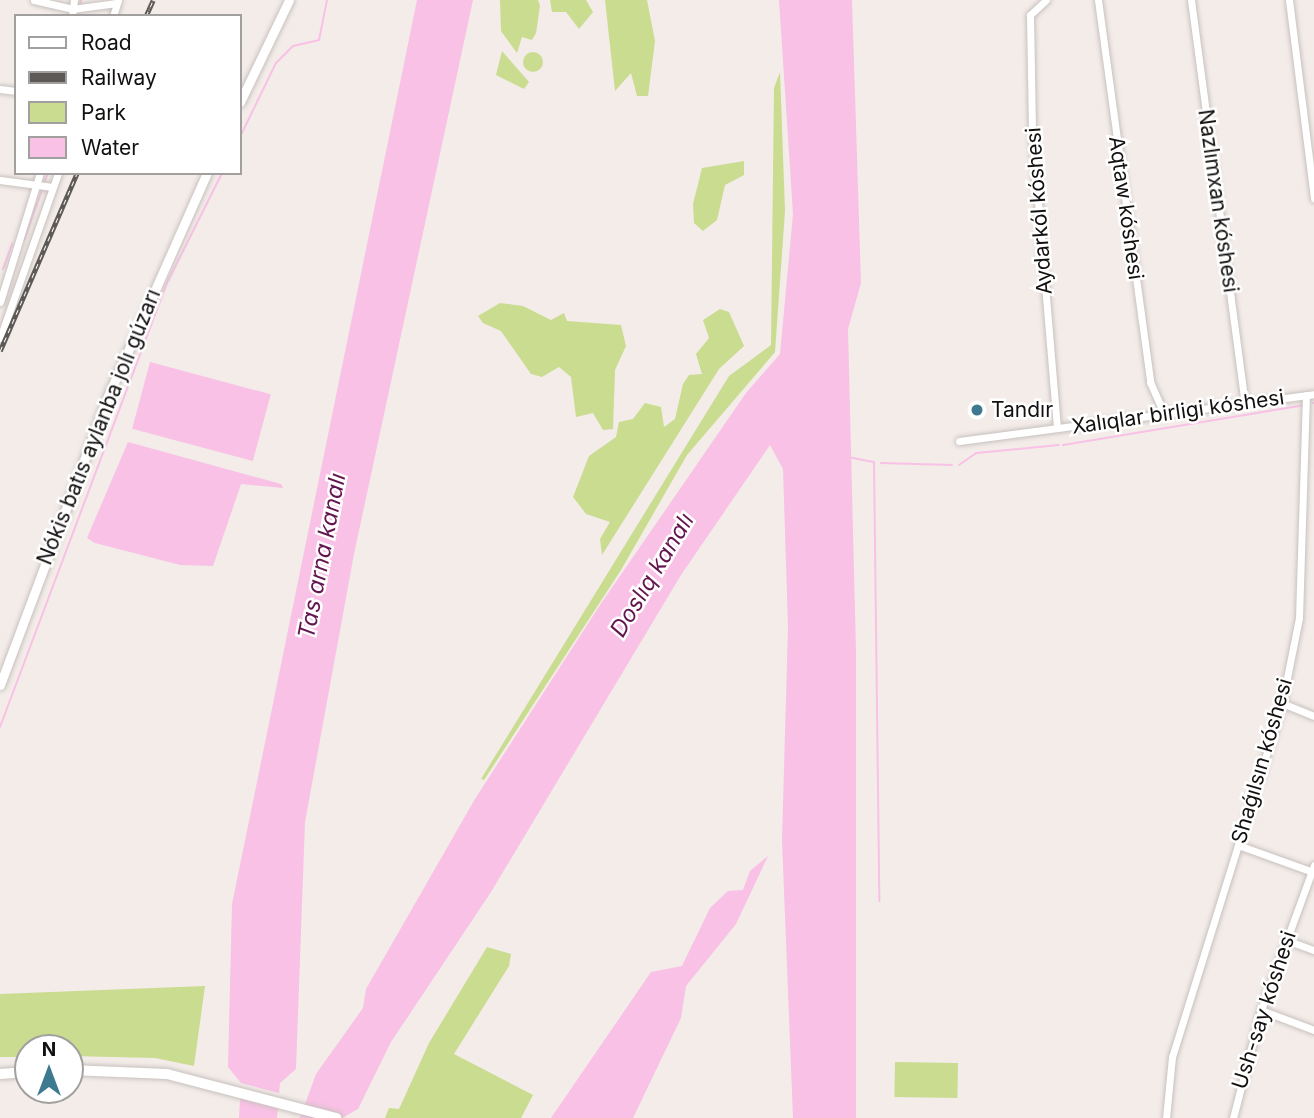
<!DOCTYPE html>
<meta charset="utf-8">
<style>
body{margin:0}
#map{position:relative;width:1314px;height:1118px;overflow:hidden;background:#f3ece9;font-family:Inter,sans-serif}
div>[style]{position:absolute}
.green>*{inset:0;background:#cadc8f;transform-origin:0 0}
.round{border-radius:50%}
.water>*{inset:0;background:#f8c1e5;transform-origin:0 0}
.pier>*{inset:0;background:#f3ece9;transform-origin:0 0}
.stream>*{height:2px;margin:-1px;padding:0 1px;transform-origin:1px;border-radius:1px;background:#f8c1e5}
.roads{filter:drop-shadow(0 0 2px #c8c1be) drop-shadow(0 0 2px #c8c1be)}
.minor>*{height:7px;margin:-3.5px;padding:0 3.5px;transform-origin:3.5px;border-radius:3.5px;background:#fff}
.major>*{height:9px;margin:-4.5px;padding:0 4.5px;transform-origin:4.5px;border-radius:4.5px;background:#fff}
.highway>*{height:10px;margin:-5px;padding:0 5px;transform-origin:5px;border-radius:5px;background:#fff}
.rail>*{height:4.5px;margin-top:-2.25px;transform-origin:0;background:repeating-linear-gradient(90deg,#fff 0 5px,#5d5957 0 10px);box-sizing:border-box;border-block:2px solid #5d5957}
.dots>*{width:19px;height:19px;translate:-50% -50%;box-sizing:border-box;border:4px solid #fff;border-radius:50%}
span{translate:-50% -50%;white-space:nowrap;text-align:center;line-height:1.15;-webkit-text-stroke:5px #fff;paint-order:stroke}
.street-label{font-size:21px;color:#131110}
.poi-label{font-size:21px;color:#131110}
.left{translate:0 -50%;text-align:left}
.water-label{font-size:23px;color:#62154e;font-style:italic}
.legend{position:absolute;left:14px;top:14px;width:228px;height:161px;box-sizing:border-box;background:#fff;border:2px solid #a1a09f;margin:0;padding:9px 12px;list-style:none;font-size:21px;color:#131110}
.legend li{display:flex;align-items:center;gap:14px;height:35px}
.legend b{width:35px;border:2px solid #a1a09f}
.north{position:absolute;left:14px;top:1034px;width:70px;height:70px;box-sizing:border-box;background:#fff;border:2px solid #a1a09f;border-radius:50%;rotate:0deg;font-size:19px;font-weight:700;line-height:28px;text-align:center;color:#131110}
.north::after{content:'';display:block;margin:auto;width:24px;height:32px;background:#3d7a90;clip-path:polygon(50% 0,100% 100%,50% 72%,0 100%)}
</style>
<div id="map">
<div class="green">
<i style="clip-path:polygon(500px 0,538px 0,540px 6px,536px 33px,532px 40px,522px 37px,517px 53px,501px 31px)"></i>
<i style="clip-path:polygon(550px 0,586px 0,593px 12px,579px 29px,566px 12px,552px 12px)"></i>
<i style="clip-path:polygon(605px 0,647px 0,655px 41px,648px 96px,637px 96px,631px 73px,615px 91px)"></i>
<i style="clip-path:polygon(502px 51px,529px 82px,524px 89px,496px 75px)"></i>
<i class="round" style="left:523px;top:52px;width:20px;height:20px"></i>
<i style="clip-path:polygon(780px 72px,785px 211px,775px 352px,687px 455px,621px 570px,484px 780px,481px 779px,729px 376px,771px 345px,774px 88px)"></i>
<i style="clip-path:polygon(744px 161px,744px 175px,725px 185px,717px 220px,703px 231px,694px 223px,693px 204px,702px 168px)"></i>
<i style="clip-path:polygon(500px 303px,523px 306px,551px 320px,564px 313px,567px 321px,621px 325px,626px 346px,615px 370px,613px 429px,603px 430px,593px 413px,576px 417px,571px 377px,559px 367px,542px 377px,531px 374px,501px 331px,483px 323px,478px 316px)"></i>
<i style="clip-path:polygon(720px 309px,729px 312px,744px 346px,719px 369px,602px 555px,600px 539px,610px 522px,586px 514px,573px 497px,589px 456px,616px 437px,619px 422px,633px 419px,645px 403px,661px 407px,664px 427px,675px 419px,683px 384px,689px 375px,702px 374px,696px 354px,709px 338px,703px 320px)"></i>
<i style="clip-path:polygon(487px 947px,511px 954px,509px 966px,454px 1054px,533px 1095px,521px 1118px,385px 1118px,389px 1108px,399px 1109px,429px 1043px)"></i>
<i style="clip-path:polygon(205px 986px,194px 1066px,155px 1058px,70px 1056px,70px 1048px,28px 1048px,28px 1057px,0 1057px,0 994px)"></i>
<i style="left:895px;top:1062px;width:63px;height:35px;rotate:1deg"></i>
</div>
<div class="water">
<i style="clip-path:polygon(417px 0,473px 0,354px 554px,305px 822px,296px 1069px,280px 1083px,277px 1118px,239px 1118px,241px 1083px,228px 1067px,232px 904px)"></i>
<i style="clip-path:polygon(779px 0,852px 0,861px 283px,848px 329px,856px 652px,856px 1118px,793px 1118px,782px 840px,788px 627px,783px 469px,770px 445px,681px 575px,491px 892px,391px 1042px,358px 1109px,342px 1118px,300px 1118px,316px 1074px,363px 1008px,366px 989px,475px 799px,600px 605px,746px 393px,780px 354px,793px 214px)"></i>
<i style="left:150px;top:362px;width:125px;height:69px;rotate:15deg"></i>
<i style="clip-path:polygon(128px 442px,281px 484px,283px 488px,241px 484px,213px 566px,180px 565px,95px 543px,87px 538px)"></i>
<i style="clip-path:polygon(768px 856px,736px 924px,686px 986px,681px 1018px,633px 1118px,551px 1118px,651px 972px,682px 966px,710px 908px,728px 891px,743px 890px,750px 871px)"></i>
</div>
<div class="pier">
<i style="left:241px;top:1083px;width:42px;height:13px;rotate:15deg"></i>
</div>
<div class="stream">
<i style="left:81px;top:0;width:3px;rotate:90deg"></i>
<i style="left:240px;top:137px;width:82px;rotate:-64.1deg"></i>
<i style="left:276px;top:63px;width:24px;rotate:-45deg"></i>
<i style="left:293px;top:46px;width:27px;rotate:-13deg"></i>
<i style="left:319px;top:40px;width:41px;rotate:-78.7deg"></i>
<i style="left:45px;top:181px;width:9px;rotate:-69deg"></i>
<i style="left:24px;top:240px;width:53px;rotate:-70.2deg"></i>
<i style="left:3px;top:269px;width:27px;rotate:-70deg"></i>
<i style="left:1313px;top:403px;width:1px"></i>
<i style="left:1063px;top:445px;width:244px;rotate:-9.4deg"></i>
<i style="left:848px;top:457px;width:26px;rotate:11deg"></i>
<i style="left:874px;top:462px;width:439px;rotate:89.3deg"></i>
<i style="left:881px;top:463px;width:71px;rotate:1.6deg"></i>
<i style="left:959px;top:465px;width:21px;rotate:-35deg"></i>
<i style="left:976px;top:453px;width:83px;rotate:-5.5deg"></i>
<i style="left:0;top:727px;width:477px;rotate:-69.4deg"></i>
<i style="left:168px;top:281px;width:121px;rotate:-63.4deg"></i>
</div>
<div class="roads">
<div class="minor">
<i style="left:34px;top:0;width:39px;rotate:13deg"></i>
<i style="left:72px;top:9px;width:45px;rotate:-7.6deg"></i>
<i style="left:1046px;top:0;width:22px;rotate:137deg"></i>
<i style="left:1030px;top:15px;width:115px;rotate:89deg"></i>
<i style="left:1032px;top:130px;width:299px;rotate:85.2deg"></i>
<i style="left:1098px;top:0;width:386px;rotate:82.2deg"></i>
<i style="left:1150px;top:382px;width:35px;rotate:66deg"></i>
<i style="left:1191px;top:0;width:407px;rotate:82.4deg"></i>
<i style="left:1289px;top:0;width:200px;rotate:82.8deg"></i>
<i style="left:72px;top:16px;width:16px;rotate:-83deg"></i>
<i style="left:113px;top:16px;width:16px;rotate:-72deg"></i>
<i style="left:0;top:89px;width:16px;rotate:7deg"></i>
<i style="left:0;top:180px;width:53px;rotate:7.5deg"></i>
<i style="left:0;top:302px;width:135px;rotate:-72.8deg"></i>
<i style="left:0;top:338px;width:175px;rotate:-70.6deg"></i>
<i style="left:959px;top:441px;width:358px;rotate:-7.5deg"></i>
<i style="left:1282px;top:703px;width:35px;rotate:22deg"></i>
<i style="left:1238px;top:845px;width:80px;rotate:19.8deg"></i>
<i style="left:1286px;top:940px;width:30px;rotate:20deg"></i>
<i style="left:1261px;top:1010px;width:57px;rotate:20.7deg"></i>
<i style="left:1166px;top:1118px;width:61px;rotate:-84.4deg"></i>
<i style="left:1172px;top:1057px;width:371px;rotate:-72.7deg"></i>
<i style="left:1282px;top:703px;width:87px;rotate:-78.7deg"></i>
<i style="left:1299px;top:618px;width:223px;rotate:-88.2deg"></i>
<i style="left:1233px;top:1118px;width:112px;rotate:-75.5deg"></i>
<i style="left:1261px;top:1010px;width:154px;rotate:-69.9deg"></i>
</div>
<div class="major">
<i style="left:240px;top:102px;width:113px;rotate:-64.3deg"></i>
<i style="left:0;top:685px;width:309px;rotate:-69.5deg"></i>
<i style="left:108px;top:396px;width:244px;rotate:-66.1deg"></i>
</div>
<div class="highway">
<i style="left:70px;top:1070px;width:97px;rotate:2.4deg"></i>
<i style="left:167px;top:1074px;width:175px;rotate:14.6deg"></i>
<i style="left:0;top:1074px;width:28px;rotate:-4deg"></i>
</div>
</div>
<div class="rail">
<i style="left:146px;top:16px;width:17px;rotate:-66deg"></i>
<i style="left:0;top:351px;width:194px;rotate:-66.6deg"></i>
</div>
<div class="dots">
<i style="left:977px;top:410px;background:#3d7a90"></i>
</div>
<div class="street-label">
<span style="left:1218px;top:201px;rotate:82deg">Nazlımxan kóshesi</span>
<span style="left:1126px;top:208px;rotate:82deg">Aqtaw kóshesi</span>
<span style="left:1039px;top:211px;rotate:-94deg">Aydarkól kóshesi</span>
<span style="left:1178px;top:412px;rotate:-8deg">Xalıqlar birligi kóshesi</span>
<span style="left:99px;top:427px;rotate:-68deg">Nókis batıs aylanba jolı gúzarı</span>
<span style="left:1262px;top:761px;rotate:-74deg">Shaǵılsın kóshesi</span>
<span style="left:1264px;top:1010px;rotate:-72deg">Ush-say kóshesi</span>
</div>
<div class="poi-label">
<span class="left" style="left:991px;top:410px">Tandır</span>
</div>
<div class="water-label">
<span style="left:322px;top:556px;rotate:-79deg">Tas arna kanalı</span>
<span style="left:652px;top:575px;rotate:-59deg">Doslıq kanalı</span>
</div>
<ul class="legend">
<li><b style="height:9px;background:#fff"></b>Road</li>
<li><b style="height:9px;background:#5d5957"></b>Railway</li>
<li><b style="height:19px;background:#cadc8f"></b>Park</li>
<li><b style="height:19px;background:#f8c1e5"></b>Water</li>
</ul>
<div class="north">N</div>
</div>
